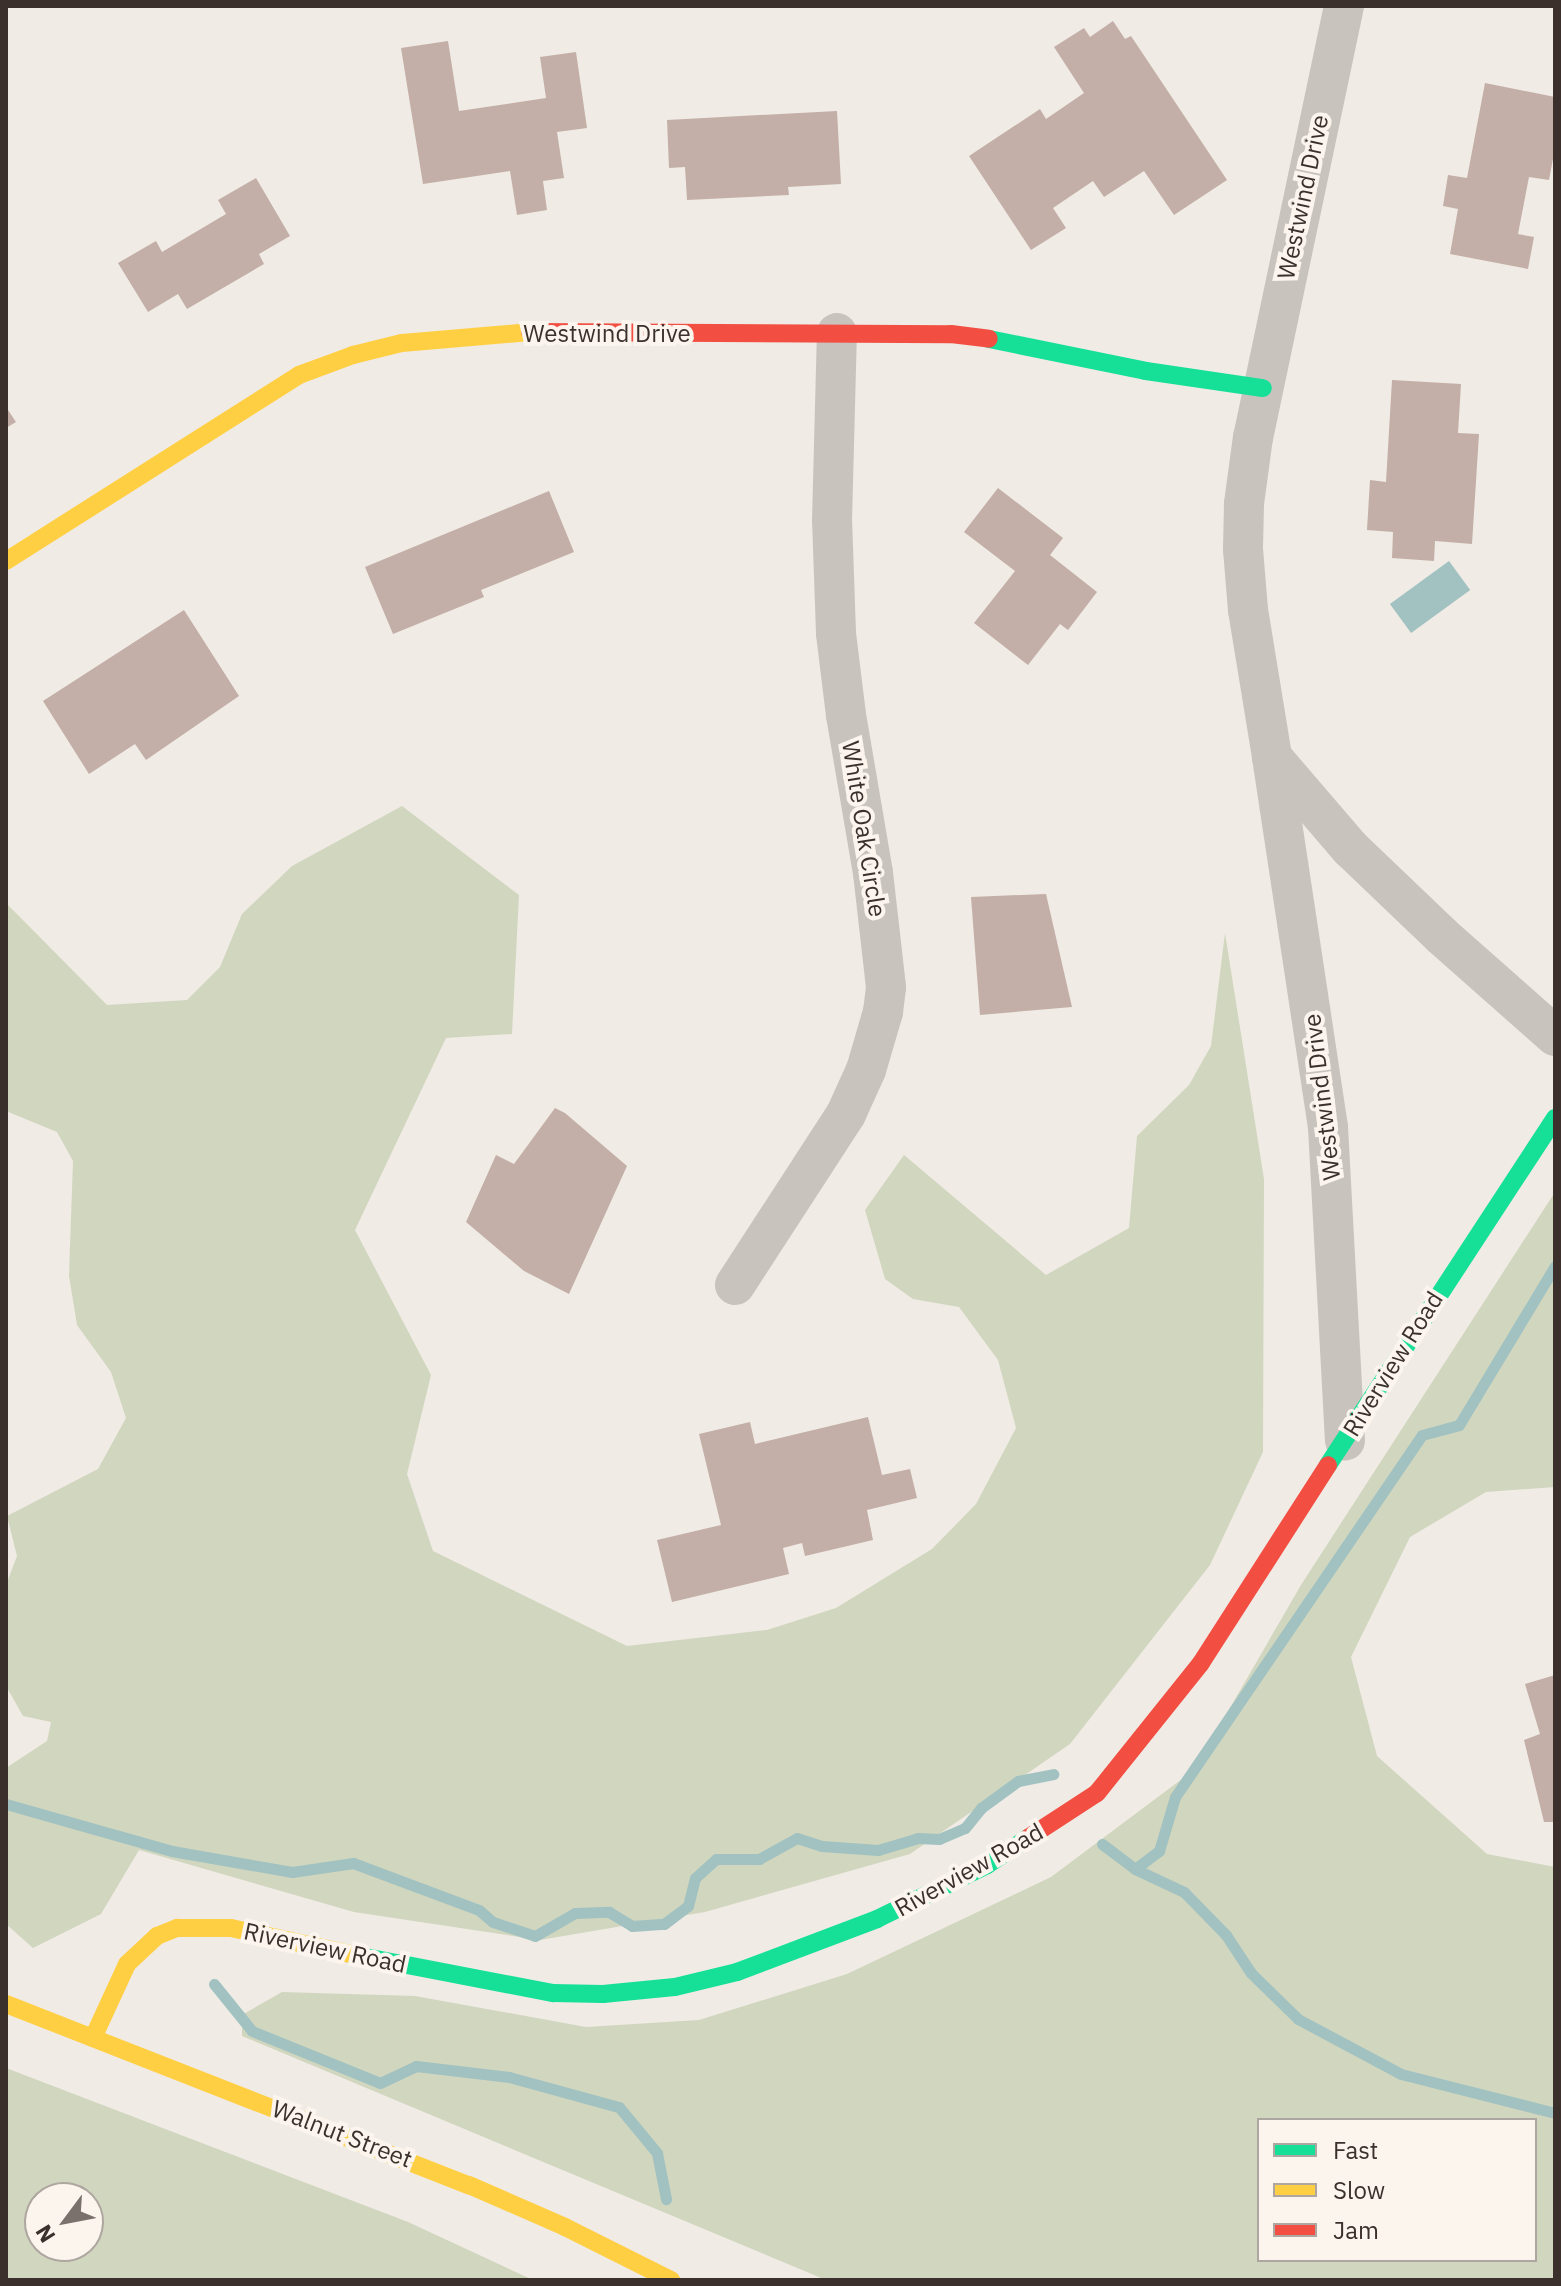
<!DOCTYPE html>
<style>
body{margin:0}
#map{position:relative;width:1561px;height:2286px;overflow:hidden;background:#f0ebe5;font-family:"IBM Plex Sans",sans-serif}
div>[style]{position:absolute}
.green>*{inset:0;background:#d1d6bf}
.water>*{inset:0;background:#a1c2c1;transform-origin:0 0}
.stream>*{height:11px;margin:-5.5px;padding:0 5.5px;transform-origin:5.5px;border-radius:5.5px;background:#a1c2c1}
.building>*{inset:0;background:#c3afa7}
.street>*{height:40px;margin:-20px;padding:0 20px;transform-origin:20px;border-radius:20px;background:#c9c3be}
.fast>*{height:18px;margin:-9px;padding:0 9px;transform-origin:9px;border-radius:9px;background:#16e098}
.slow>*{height:18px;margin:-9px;padding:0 9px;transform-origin:9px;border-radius:9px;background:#ffcf43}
.jam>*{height:18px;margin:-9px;padding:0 9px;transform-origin:9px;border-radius:9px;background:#f24e42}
span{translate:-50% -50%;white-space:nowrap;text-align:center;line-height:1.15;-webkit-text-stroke:8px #fbf5ee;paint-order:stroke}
.street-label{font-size:24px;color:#3b302b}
.frame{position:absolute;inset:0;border:8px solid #3b302b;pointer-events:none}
.legend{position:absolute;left:1257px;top:2118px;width:280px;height:144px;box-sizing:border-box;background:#fbf5ee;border:2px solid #aea6a0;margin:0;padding:10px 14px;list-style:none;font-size:24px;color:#3b302b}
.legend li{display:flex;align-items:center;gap:16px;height:40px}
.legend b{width:40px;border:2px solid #aea6a0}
.north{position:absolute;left:24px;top:2182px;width:80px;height:80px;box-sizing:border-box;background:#fbf5ee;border:2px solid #aea6a0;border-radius:50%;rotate:238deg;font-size:22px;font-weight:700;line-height:32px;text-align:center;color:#3b302b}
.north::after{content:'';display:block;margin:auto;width:28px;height:36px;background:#7a716c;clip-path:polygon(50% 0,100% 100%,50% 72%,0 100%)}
</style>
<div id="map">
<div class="green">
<i style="clip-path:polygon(402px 806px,519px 895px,512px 1034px,446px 1038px,355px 1230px,431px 1375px,407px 1474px,433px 1551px,627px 1646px,767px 1630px,836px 1608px,932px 1549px,976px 1504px,1016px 1428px,998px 1360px,959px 1307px,913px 1299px,885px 1279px,865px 1210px,904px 1155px,1046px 1275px,1129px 1228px,1137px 1136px,1189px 1085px,1211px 1046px,1225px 933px,1264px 1179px,1263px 1452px,1210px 1565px,1070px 1744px,910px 1854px,705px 1912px,540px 1940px,354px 1912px,139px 1850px,101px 1914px,33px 1948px,6px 1924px,6px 1768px,47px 1741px,51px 1722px,23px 1716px,6px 1686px,6px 1585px,17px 1556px,7px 1516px,98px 1469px,126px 1418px,111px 1372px,77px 1325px,69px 1276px,73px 1161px,57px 1132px,6px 1111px,6px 903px,107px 1005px,187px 1000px,220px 967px,242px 914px,292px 866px)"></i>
<i style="clip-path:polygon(evenodd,1555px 1192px,1555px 1487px,1486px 1492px,1410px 1537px,1351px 1657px,1377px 1756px,1487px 1854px,1555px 1867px,1555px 2280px,826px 2280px,242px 2036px,242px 2015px,282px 1992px,415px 1996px,586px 2027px,699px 2020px,847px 1974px,1051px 1877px,1194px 1770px,1301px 1585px,1555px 1192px,1259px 2120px,1535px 2120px,1535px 2260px,1259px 2260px,1259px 2120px)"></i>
<i style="clip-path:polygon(evenodd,6px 2068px,408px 2222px,533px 2280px,6px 2280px,6px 2068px,40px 2198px,88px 2198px,88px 2246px,40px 2246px,40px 2198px)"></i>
</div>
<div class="water">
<i style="left:1449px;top:561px;width:36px;height:73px;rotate:54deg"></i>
</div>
<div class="stream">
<i style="left:6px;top:1804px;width:173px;rotate:15.8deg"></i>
<i style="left:172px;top:1851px;width:122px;rotate:9.9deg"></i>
<i style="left:292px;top:1872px;width:62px;rotate:-8.4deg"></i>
<i style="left:353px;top:1863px;width:134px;rotate:20.5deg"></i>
<i style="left:479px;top:1910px;width:18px;rotate:41deg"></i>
<i style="left:493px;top:1922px;width:44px;rotate:18.4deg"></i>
<i style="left:535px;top:1936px;width:46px;rotate:-29.9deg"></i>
<i style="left:575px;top:1913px;width:34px;rotate:-2deg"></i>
<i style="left:609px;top:1912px;width:27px;rotate:31deg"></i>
<i style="left:632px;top:1926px;width:32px;rotate:-4deg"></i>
<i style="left:664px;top:1924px;width:30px;rotate:-37deg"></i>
<i style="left:688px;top:1906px;width:29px;rotate:-76deg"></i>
<i style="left:695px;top:1878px;width:28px;rotate:-42deg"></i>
<i style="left:716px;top:1859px;width:43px"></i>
<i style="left:759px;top:1859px;width:43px;rotate:-28.9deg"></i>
<i style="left:797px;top:1838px;width:26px;rotate:18deg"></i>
<i style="left:822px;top:1846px;width:56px;rotate:4.1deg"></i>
<i style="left:878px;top:1850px;width:42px;rotate:-16.7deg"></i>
<i style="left:918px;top:1838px;width:21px;rotate:3deg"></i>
<i style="left:939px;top:1839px;width:28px;rotate:-23deg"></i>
<i style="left:965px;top:1828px;width:26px;rotate:-51deg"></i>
<i style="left:981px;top:1808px;width:46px;rotate:-36.1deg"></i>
<i style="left:1018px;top:1781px;width:36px;rotate:-11deg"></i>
<i style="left:1102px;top:1844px;width:41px;rotate:37.1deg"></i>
<i style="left:1135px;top:1869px;width:54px;rotate:25.1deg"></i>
<i style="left:1184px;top:1892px;width:60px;rotate:45.7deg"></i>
<i style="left:1226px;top:1935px;width:45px;rotate:56.7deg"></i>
<i style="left:1251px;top:1973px;width:66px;rotate:44.4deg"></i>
<i style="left:1298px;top:2019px;width:117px;rotate:28.1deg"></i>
<i style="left:1401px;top:2074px;width:159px;rotate:14.2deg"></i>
<i style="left:1135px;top:1869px;width:30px;rotate:-37deg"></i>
<i style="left:1159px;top:1851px;width:56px;rotate:-73.5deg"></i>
<i style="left:1175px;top:1797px;width:438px;rotate:-55.7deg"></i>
<i style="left:1422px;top:1435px;width:38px;rotate:-15deg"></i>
<i style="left:1459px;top:1425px;width:186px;rotate:-58.9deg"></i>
<i style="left:214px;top:1984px;width:60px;rotate:51deg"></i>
<i style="left:252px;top:2031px;width:138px;rotate:22.1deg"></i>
<i style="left:380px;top:2083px;width:40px;rotate:-25deg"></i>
<i style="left:416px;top:2066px;width:94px;rotate:6.7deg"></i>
<i style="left:509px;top:2077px;width:114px;rotate:15.3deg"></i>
<i style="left:619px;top:2107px;width:60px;rotate:50.4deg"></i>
<i style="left:657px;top:2153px;width:47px;rotate:78.9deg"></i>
</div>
<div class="building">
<i style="clip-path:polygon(1113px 21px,1125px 39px,1131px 36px,1227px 180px,1174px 215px,1144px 171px,1104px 197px,1093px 181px,1053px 208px,1066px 228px,1031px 250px,969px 156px,1040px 109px,1046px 119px,1084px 93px,1054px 47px,1084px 28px,1090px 37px)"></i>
<i style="clip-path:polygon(448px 41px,459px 111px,546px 98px,540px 57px,576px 52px,587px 128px,557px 132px,564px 178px,543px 181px,547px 210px,517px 215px,510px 171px,423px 184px,401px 48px)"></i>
<i style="clip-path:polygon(1485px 83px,1555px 97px,1555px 148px,1549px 180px,1529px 177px,1518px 234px,1534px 237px,1528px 269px,1450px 254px,1458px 209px,1443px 206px,1448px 175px,1467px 178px)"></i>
<i style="clip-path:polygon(837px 111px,841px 184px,788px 187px,789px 195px,687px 200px,685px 167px,669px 168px,667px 120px)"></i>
<i style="clip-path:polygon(256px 178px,290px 236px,259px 254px,264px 264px,187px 309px,178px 294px,148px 312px,118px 263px,156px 241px,162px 252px,226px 214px,218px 200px)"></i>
<i style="clip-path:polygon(1392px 380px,1461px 384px,1458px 433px,1479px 434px,1472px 544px,1435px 541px,1434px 561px,1392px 558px,1393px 532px,1367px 530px,1370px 480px,1386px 482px)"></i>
<i style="clip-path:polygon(6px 407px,16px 422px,6px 428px)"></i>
<i style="clip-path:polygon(998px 488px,1063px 538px,1050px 555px,1097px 592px,1068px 630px,1060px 624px,1028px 665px,974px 623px,1015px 571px,964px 532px)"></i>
<i style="clip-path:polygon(549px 491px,574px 552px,481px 590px,484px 597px,393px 634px,365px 567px)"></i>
<i style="clip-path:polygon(184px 610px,239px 696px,146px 760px,135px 744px,89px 774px,43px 701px)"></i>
<i style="clip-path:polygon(1046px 894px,1072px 1007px,980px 1015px,971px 897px)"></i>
<i style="clip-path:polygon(555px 1108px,565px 1113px,627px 1166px,569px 1294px,524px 1271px,466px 1222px,496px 1155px,514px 1164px)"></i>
<i style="clip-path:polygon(868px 1417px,882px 1475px,910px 1469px,917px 1498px,867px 1510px,873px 1540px,805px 1556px,802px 1543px,783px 1548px,789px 1574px,672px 1602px,657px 1540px,721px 1525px,699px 1434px,750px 1422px,755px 1444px)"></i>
<i style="clip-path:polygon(1555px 1675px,1555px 1822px,1544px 1822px,1524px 1740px,1540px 1734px,1525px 1684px)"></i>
</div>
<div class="street">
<i style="left:1344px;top:6px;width:441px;rotate:101.9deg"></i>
<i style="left:1253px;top:437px;width:68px;rotate:97.7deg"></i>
<i style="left:1244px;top:504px;width:45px;rotate:91.3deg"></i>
<i style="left:1243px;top:549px;width:61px;rotate:85.3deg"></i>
<i style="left:1248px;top:610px;width:149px;rotate:80.7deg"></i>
<i style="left:1272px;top:757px;width:120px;rotate:49.4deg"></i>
<i style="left:1350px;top:848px;width:127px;rotate:43.7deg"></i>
<i style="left:1442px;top:936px;width:151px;rotate:41.5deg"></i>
<i style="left:1272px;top:757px;width:374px;rotate:81.4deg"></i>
<i style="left:1328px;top:1127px;width:314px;rotate:86.9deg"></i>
<i style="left:735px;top:1285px;width:204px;rotate:-57deg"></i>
<i style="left:846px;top:1114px;width:48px;rotate:-65.6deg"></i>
<i style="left:866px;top:1070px;width:60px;rotate:-73.7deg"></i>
<i style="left:883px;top:1012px;width:25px;rotate:-83deg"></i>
<i style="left:886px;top:987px;width:115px;rotate:-96.5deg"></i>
<i style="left:873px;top:873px;width:160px;rotate:-99.7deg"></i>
<i style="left:846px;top:715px;width:83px;rotate:-97deg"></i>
<i style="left:836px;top:633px;width:112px;rotate:-92deg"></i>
<i style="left:832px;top:521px;width:188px;rotate:-88.5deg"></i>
</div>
<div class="fast">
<i style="left:989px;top:339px;width:160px;rotate:11.5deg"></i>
<i style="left:1146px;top:371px;width:118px;rotate:8.3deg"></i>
<i style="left:1328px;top:1465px;width:415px;rotate:-56.8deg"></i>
<i style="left:350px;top:1954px;width:207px;rotate:10.9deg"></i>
<i style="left:553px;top:1993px;width:50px;rotate:1.1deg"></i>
<i style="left:603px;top:1994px;width:72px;rotate:-5.6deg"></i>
<i style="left:675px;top:1987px;width:64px;rotate:-13.6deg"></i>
<i style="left:737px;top:1972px;width:150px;rotate:-20.7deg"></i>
<i style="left:877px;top:1919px;width:123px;rotate:-26.1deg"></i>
<i style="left:987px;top:1865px;width:49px;rotate:-33.4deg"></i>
</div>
<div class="slow">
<i style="left:6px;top:561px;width:347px;rotate:-32.4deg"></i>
<i style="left:299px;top:375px;width:58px;rotate:-20.3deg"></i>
<i style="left:353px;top:355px;width:50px;rotate:-13.8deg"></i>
<i style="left:402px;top:343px;width:128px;rotate:-4.9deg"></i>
<i style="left:6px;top:2004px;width:497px;rotate:21.4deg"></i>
<i style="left:469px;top:2185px;width:105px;rotate:23.6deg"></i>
<i style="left:565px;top:2227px;width:119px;rotate:26.6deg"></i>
<i style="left:93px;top:2038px;width:81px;rotate:-65.3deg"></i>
<i style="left:127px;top:1964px;width:41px;rotate:-43deg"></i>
<i style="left:157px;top:1936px;width:22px;rotate:-22deg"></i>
<i style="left:177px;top:1928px;width:54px"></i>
<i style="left:231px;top:1928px;width:122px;rotate:12.3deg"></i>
</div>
<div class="jam">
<i style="left:530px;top:332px;width:421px;rotate:0.3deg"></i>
<i style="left:951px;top:334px;width:38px;rotate:7deg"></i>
<i style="left:1028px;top:1838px;width:82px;rotate:-33.1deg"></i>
<i style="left:1097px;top:1793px;width:166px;rotate:-51.3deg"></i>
<i style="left:1201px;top:1663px;width:235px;rotate:-57.3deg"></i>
</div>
<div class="street-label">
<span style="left:1303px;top:197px;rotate:-78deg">Westwind Drive</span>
<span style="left:607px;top:334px">Westwind Drive</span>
<span style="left:864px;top:829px;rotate:81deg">White Oak Circle</span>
<span style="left:1322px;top:1097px;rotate:-97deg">Westwind Drive</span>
<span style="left:1393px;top:1364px;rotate:-58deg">Riverview Road</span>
<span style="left:969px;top:1870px;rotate:-29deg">Riverview Road</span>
<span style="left:325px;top:1948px;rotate:12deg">Riverview Road</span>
<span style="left:342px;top:2134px;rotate:21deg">Walnut Street</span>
</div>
<div class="frame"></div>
<ul class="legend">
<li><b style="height:10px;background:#16e098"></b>Fast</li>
<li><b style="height:10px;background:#ffcf43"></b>Slow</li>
<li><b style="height:10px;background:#f24e42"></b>Jam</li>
</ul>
<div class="north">N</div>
</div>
